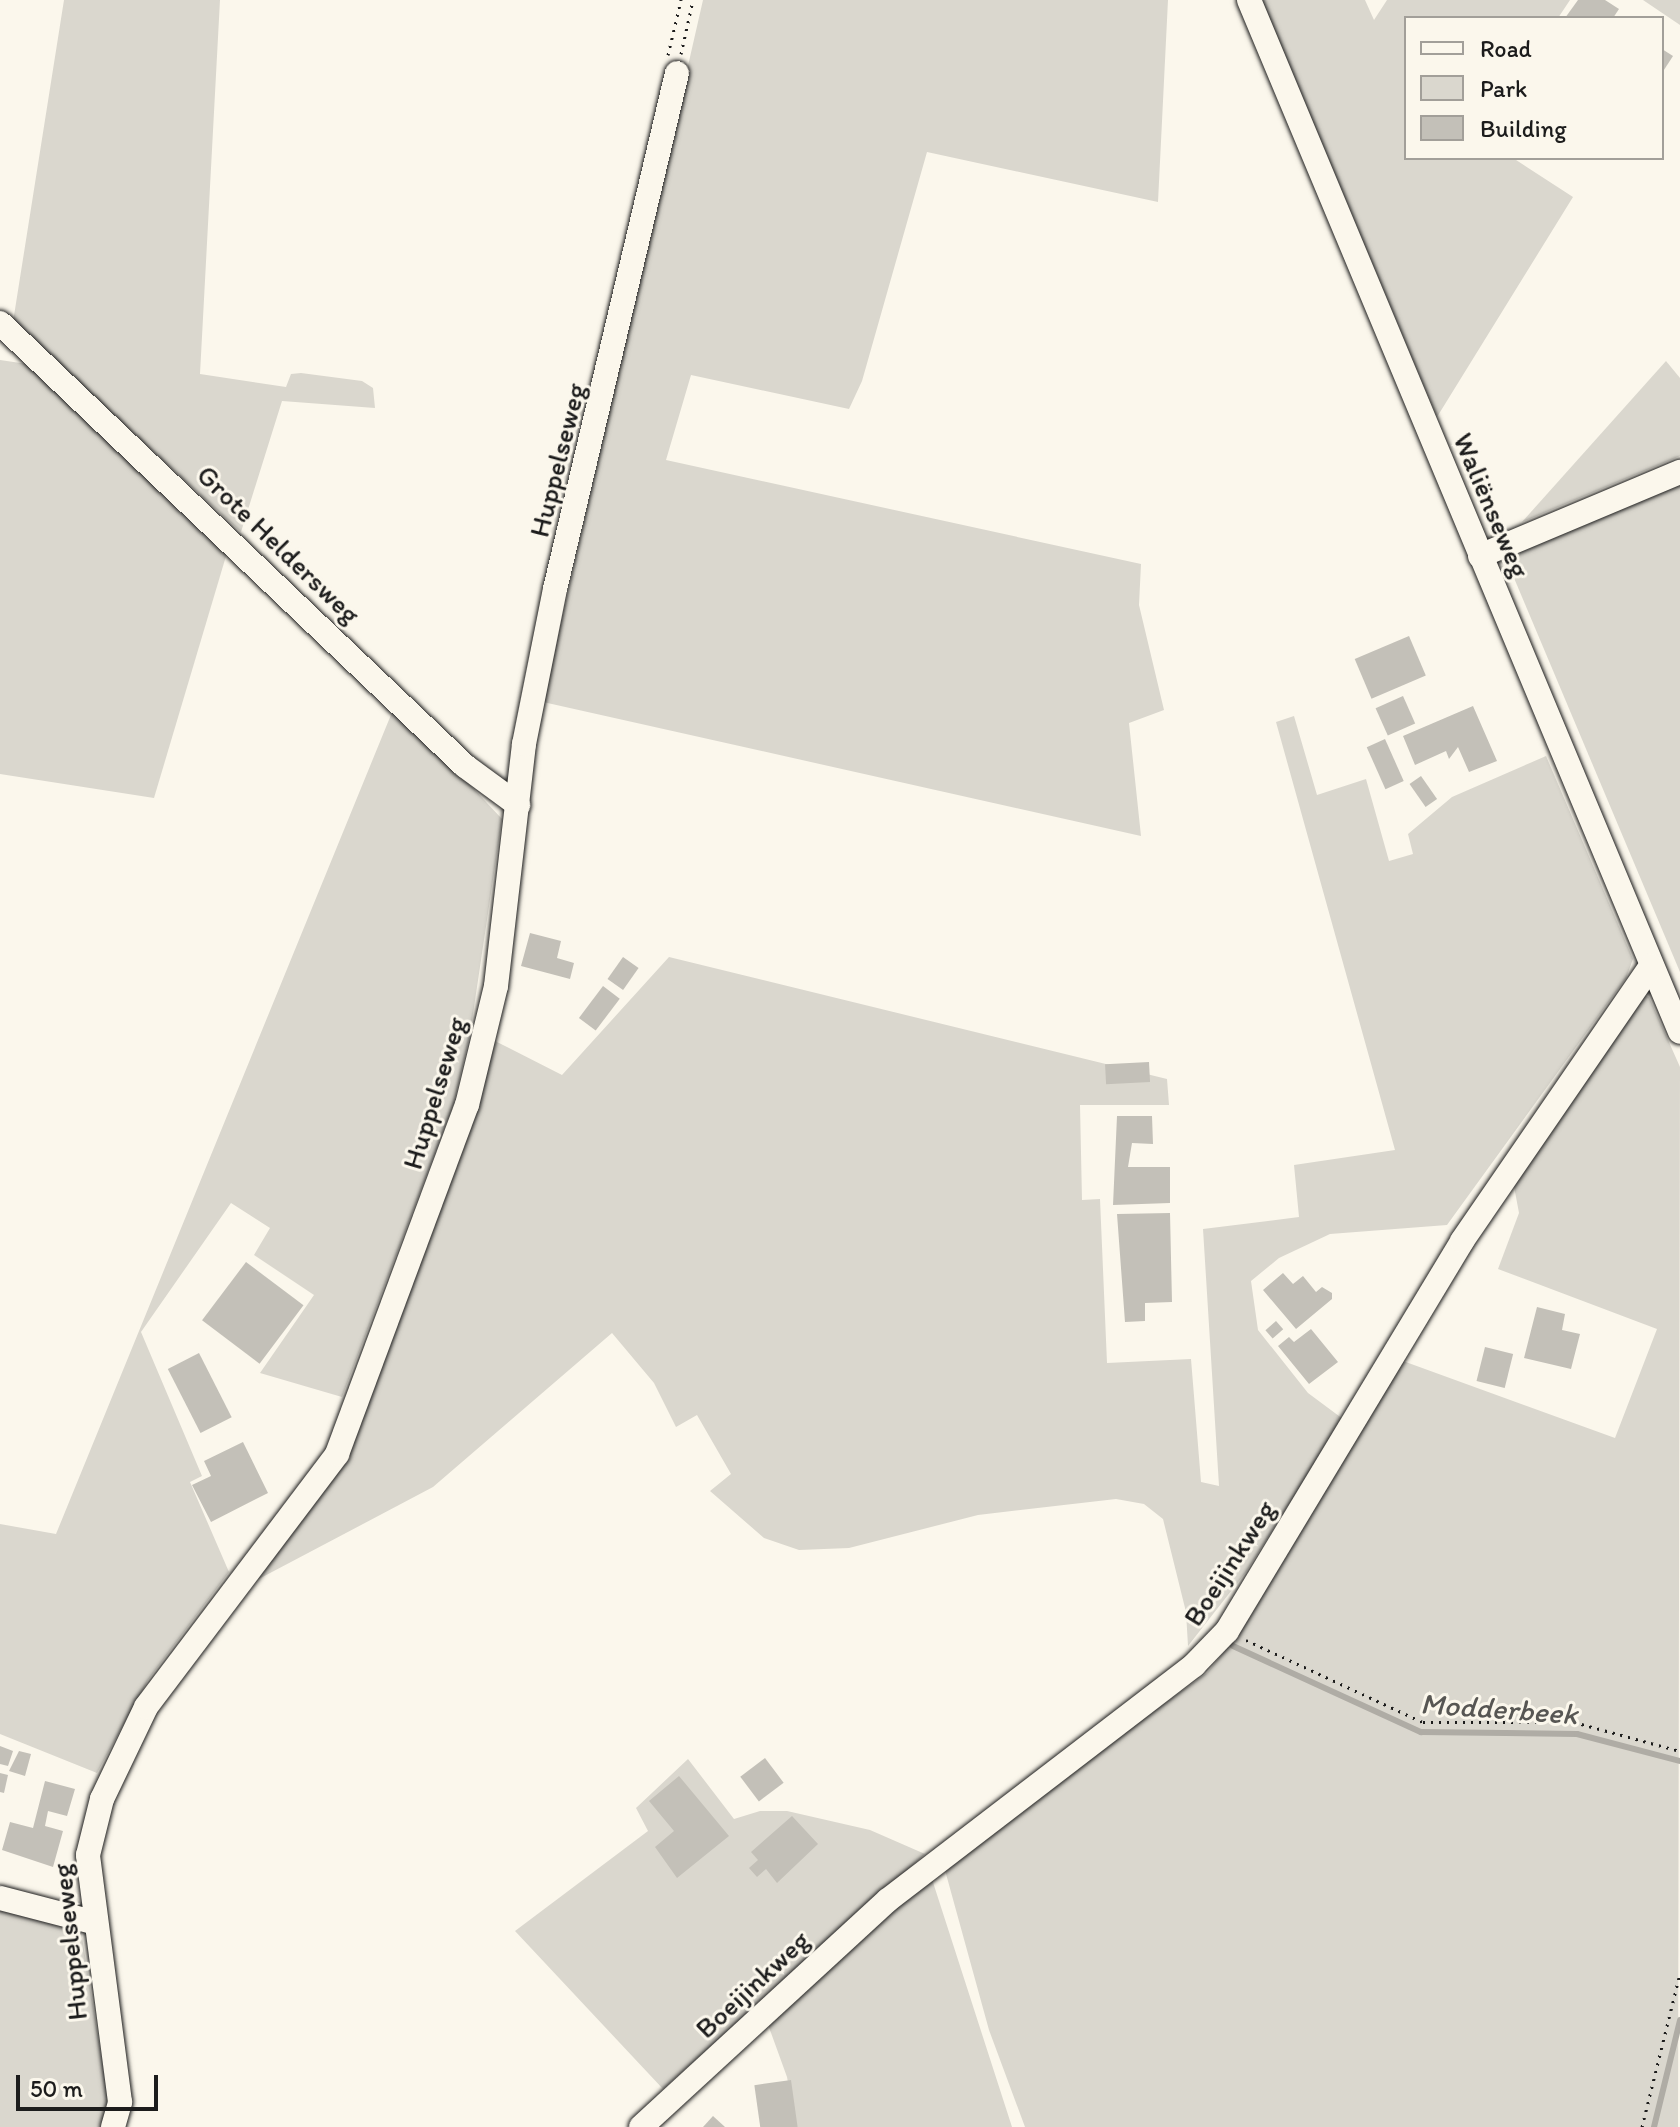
<!DOCTYPE html>
<meta charset="utf-8">
<style>
body{margin:0}
#map{position:relative;width:1680px;height:2127px;overflow:hidden;background:#fbf7ec;font-family:Itim,sans-serif}
div>[style]{position:absolute}
.green>*{inset:0;background:#dad7ce}
.stream>*{height:6px;margin:-3px;padding:0 3px;transform-origin:3px;border-radius:3px;background:#afaca5}
.building>*{inset:0;background:#c3c0b8;transform-origin:0 0}
.path>*{height:3px;margin-top:-1.5px;transform-origin:0;background:repeating-linear-gradient(90deg,#1c1c1c 0 2px,transparent 0 8px)}
.roads{filter:drop-shadow(0 0 2px #1c1c1c) drop-shadow(0 0 2px #1c1c1c)}
.minor>*{height:24px;margin:-12px;padding:0 12px;transform-origin:12px;border-radius:12px;background:#fbf7ec}
span{translate:-50% -50%;white-space:nowrap;text-align:center;line-height:1.15;-webkit-text-stroke:6px #fbf7ec;paint-order:stroke}
.street-label{font-size:28px;color:#1c1c1c}
.water-label{font-size:30px;color:#575653;font-style:italic}
.legend{position:absolute;left:1404px;top:16px;width:260px;height:144px;box-sizing:border-box;background:#fbf7ec;border:2px solid #a29f99;margin:0;padding:10px 14px;list-style:none;font-size:24px;color:#1c1c1c}
.legend li{display:flex;align-items:center;gap:16px;height:40px}
.legend b{width:40px;border:2px solid #a29f99}
.scale{position:absolute;left:16px;top:2075px;width:142px;height:36px;box-sizing:border-box;border:4px solid #1c1c1c;border-top:0;padding-left:10px;font-size:24px;line-height:28px;white-space:nowrap;color:#1c1c1c;-webkit-text-stroke:6px #fbf7ec;paint-order:stroke}
</style>
<div id="map">
<div class="green">
<i style="clip-path:polygon(64px 0,220px 0,200px 374px,286px 387px,291px 374px,301px 373px,362px 381px,373px 388px,375px 408px,282px 401px,241px 532px,13px 322px)"></i>
<i style="clip-path:polygon(703px 0,1168px 0,1158px 202px,927px 152px,862px 381px,849px 409px,691px 375px,666px 460px,1141px 564px,1139px 605px,1164px 710px,1129px 723px,1141px 836px,543px 702px)"></i>
<i style="clip-path:polygon(1262px 0,1365px 0,1374px 20px,1387px 0,1570px 0,1558px 18px,1406px 18px,1406px 158px,1513px 158px,1573px 197px,1437px 417px)"></i>
<i style="clip-path:polygon(1643px 0,1680px 0,1680px 25px)"></i>
<i style="clip-path:polygon(0 360px,27px 364px,229px 546px,154px 798px,0 774px)"></i>
<i style="clip-path:polygon(1666px 361px,1680px 378px,1680px 456px,1522px 522px)"></i>
<i style="clip-path:polygon(1680px 483px,1680px 972px,1514px 578px,1520px 553px,1528px 547px)"></i>
<i style="clip-path:polygon(395px 705px,502px 819px,470px 1034px,454px 1103px,342px 1397px,260px 1373px,314px 1295px,254px 1255px,270px 1228px,231px 1203px,141px 1332px,202px 1476px,190px 1482px,229px 1572px,148px 1680px,97px 1773px,0 1734px,0 1524px,56px 1534px)"></i>
<i style="clip-path:polygon(1294px 716px,1317px 795px,1366px 779px,1389px 861px,1413px 854px,1408px 834px,1452px 797px,1546px 756px,1633px 959px,1626px 978px,1447px 1225px,1330px 1234px,1279px 1258px,1251px 1281px,1258px 1330px,1308px 1393px,1343px 1419px,1246px 1572px,1188px 1646px,1186px 1612px,1163px 1519px,1144px 1504px,1116px 1499px,978px 1515px,849px 1548px,799px 1550px,764px 1538px,710px 1491px,731px 1474px,697px 1415px,676px 1427px,654px 1383px,612px 1333px,433px 1487px,240px 1589px,324px 1483px,493px 1040px,562px 1075px,669px 957px,1167px 1079px,1169px 1105px,1080px 1105px,1082px 1200px,1100px 1199px,1107px 1363px,1191px 1359px,1201px 1482px,1219px 1486px,1203px 1229px,1299px 1217px,1294px 1165px,1395px 1150px,1276px 722px)"></i>
<i style="clip-path:polygon(1643px 995px,1649px 997px,1680px 1067px,1678px 2127px,1025px 2127px,989px 2030px,943px 1863px,1207px 1673px,1241px 1631px,1403px 1361px,1615px 1438px,1657px 1329px,1498px 1269px,1519px 1213px,1513px 1181px)"></i>
<i style="clip-path:polygon(688px 1759px,734px 1819px,760px 1811px,787px 1811px,870px 1830px,925px 1854px,663px 2089px,515px 1931px,648px 1831px,636px 1808px)"></i>
<i style="clip-path:polygon(930px 1873px,1012px 2127px,796px 2127px,787px 2077px,766px 2019px)"></i>
<i style="clip-path:polygon(0 1909px,81px 1931px,107px 2092px,107px 2111px,100px 2127px,0 2127px)"></i>
</div>
<div class="stream">
<i style="left:1233px;top:1646px;width:207px;rotate:24.6deg"></i>
<i style="left:1421px;top:1732px;width:156px;rotate:0.7deg"></i>
<i style="left:1577px;top:1734px;width:106px;rotate:14.7deg"></i>
<i style="left:1654px;top:2127px;width:110px;rotate:-76.3deg"></i>
</div>
<div class="building">
<i style="clip-path:polygon(1578px 0,1605px 0,1619px 9px,1613px 18px,1565px 18px)"></i>
<i style="clip-path:polygon(1662px 49px,1673px 56px,1662px 73px)"></i>
<i style="left:1409px;top:636px;width:43px;height:59px;rotate:67deg"></i>
<i style="left:1403px;top:696px;width:30px;height:30px;rotate:66deg"></i>
<i style="clip-path:polygon(1473px 706px,1497px 761px,1469px 772px,1458px 747px,1449px 759px,1446px 751px,1415px 765px,1403px 736px)"></i>
<i style="left:1385px;top:739px;width:46px;height:20px;rotate:66deg"></i>
<i style="left:1421px;top:776px;width:28px;height:14px;rotate:55deg"></i>
<i style="clip-path:polygon(530px 933px,561px 941px,557px 958px,574px 963px,570px 979px,521px 966px)"></i>
<i style="left:623px;top:957px;width:19px;height:27px;rotate:35deg"></i>
<i style="left:603px;top:986px;width:21px;height:40px;rotate:37deg"></i>
<i style="left:1149px;top:1062px;width:20px;height:44px;rotate:87deg"></i>
<i style="clip-path:polygon(1117px 1116px,1152px 1116px,1153px 1144px,1132px 1143px,1128px 1167px,1170px 1167px,1170px 1203px,1113px 1205px)"></i>
<i style="clip-path:polygon(1170px 1213px,1172px 1302px,1145px 1303px,1145px 1321px,1125px 1322px,1117px 1214px)"></i>
<i style="left:246px;top:1262px;width:72px;height:73px;rotate:37deg"></i>
<i style="clip-path:polygon(1283px 1273px,1293px 1284px,1303px 1276px,1316px 1292px,1322px 1287px,1332px 1293px,1332px 1299px,1296px 1329px,1263px 1290px)"></i>
<i style="clip-path:polygon(1537px 1307px,1565px 1314px,1562px 1330px,1580px 1334px,1571px 1369px,1524px 1358px)"></i>
<i style="left:1276px;top:1321px;width:11px;height:14px;rotate:49deg"></i>
<i style="clip-path:polygon(1311px 1329px,1338px 1362px,1309px 1384px,1278px 1346px,1289px 1337px,1294px 1342px)"></i>
<i style="left:1485px;top:1347px;width:29px;height:35px;rotate:14deg"></i>
<i style="left:199px;top:1353px;width:72px;height:35px;rotate:63deg"></i>
<i style="clip-path:polygon(243px 1442px,268px 1493px,211px 1522px,192px 1485px,211px 1476px,204px 1461px)"></i>
<i style="clip-path:polygon(0 1746px,13px 1751px,8px 1766px,0 1764px)"></i>
<i style="clip-path:polygon(19px 1751px,31px 1754px,25px 1776px,9px 1771px)"></i>
<i style="left:765px;top:1758px;width:31px;height:31px;rotate:53deg"></i>
<i style="clip-path:polygon(0 1773px,8px 1775px,4px 1793px,0 1792px)"></i>
<i style="clip-path:polygon(679px 1776px,729px 1836px,677px 1878px,655px 1847px,674px 1831px,649px 1801px)"></i>
<i style="clip-path:polygon(45px 1781px,75px 1789px,67px 1816px,48px 1811px,45px 1826px,63px 1831px,53px 1867px,2px 1850px,10px 1822px,33px 1828px)"></i>
<i style="clip-path:polygon(792px 1816px,818px 1844px,777px 1883px,766px 1869px,757px 1877px,749px 1868px,758px 1860px,751px 1852px)"></i>
<i style="left:791px;top:2080px;width:48px;height:37px;rotate:82deg"></i>
<i style="clip-path:polygon(713px 2116px,725px 2127px,703px 2127px)"></i>
</div>
<div class="path">
<i style="left:681px;top:54px;width:55px;rotate:-77.5deg"></i>
<i style="left:668px;top:55px;width:57px;rotate:-76.7deg"></i>
<i style="left:1246px;top:1640px;width:195px;rotate:24.9deg"></i>
<i style="left:1423px;top:1722px;width:151px"></i>
<i style="left:1574px;top:1722px;width:110px;rotate:15.3deg"></i>
<i style="left:1642px;top:2127px;width:159px;rotate:-76.1deg"></i>
</div>
<div class="roads">
<div class="minor">
<i style="left:1249px;top:0;width:1118px;rotate:67.33deg"></i>
<i style="left:0;top:323px;width:642px;rotate:43.61deg"></i>
<i style="left:465px;top:766px;width:66px;rotate:36.3deg"></i>
<i style="left:1480px;top:556px;width:217px;rotate:-22.8deg"></i>
<i style="left:0;top:1898px;width:95px;rotate:14.6deg"></i>
<i style="left:113px;top:2127px;width:26px;rotate:-74deg"></i>
<i style="left:120px;top:2102px;width:249px;rotate:-97.4deg"></i>
<i style="left:88px;top:1855px;width:58px;rotate:-76deg"></i>
<i style="left:102px;top:1799px;width:102px;rotate:-64.4deg"></i>
<i style="left:146px;top:1707px;width:317px;rotate:-52.9deg"></i>
<i style="left:337px;top:1454px;width:372px;rotate:-69.6deg"></i>
<i style="left:467px;top:1105px;width:122px;rotate:-76.3deg"></i>
<i style="left:496px;top:986px;width:244px;rotate:-83.4deg"></i>
<i style="left:524px;top:744px;width:158px;rotate:-78.7deg"></i>
<i style="left:555px;top:589px;width:530px;rotate:-76.7deg"></i>
<i style="left:641px;top:2127px;width:335px;rotate:-42.6deg"></i>
<i style="left:888px;top:1900px;width:386px;rotate:-37.5deg"></i>
<i style="left:1194px;top:1665px;width:47px;rotate:-45.9deg"></i>
<i style="left:1227px;top:1631px;width:455px;rotate:-58.9deg"></i>
<i style="left:1462px;top:1241px;width:334px;rotate:-55.5deg"></i>
</div>
</div>
<div class="street-label">
<span style="left:557px;top:460px;rotate:-76deg">Huppelseweg</span>
<span style="left:1492px;top:505px;rotate:67deg">Waliënseweg</span>
<span style="left:279px;top:544px;rotate:44deg">Grote Heldersweg</span>
<span style="left:434px;top:1093px;rotate:-73deg">Huppelseweg</span>
<span style="left:1229px;top:1563px;rotate:-57deg">Boeijinkweg</span>
<span style="left:69px;top:1942px;rotate:-96deg">Huppelseweg</span>
<span style="left:752px;top:1984px;rotate:-43deg">Boeijinkweg</span>
</div>
<div class="water-label">
<span style="left:1499px;top:1709px;rotate:4deg">Modderbeek</span>
</div>
<ul class="legend">
<li><b style="height:10px;background:#fbf7ec"></b>Road</li>
<li><b style="height:22px;background:#dad7ce"></b>Park</li>
<li><b style="height:22px;background:#c3c0b8"></b>Building</li>
</ul>
<div class="scale">50 m</div>
</div>
